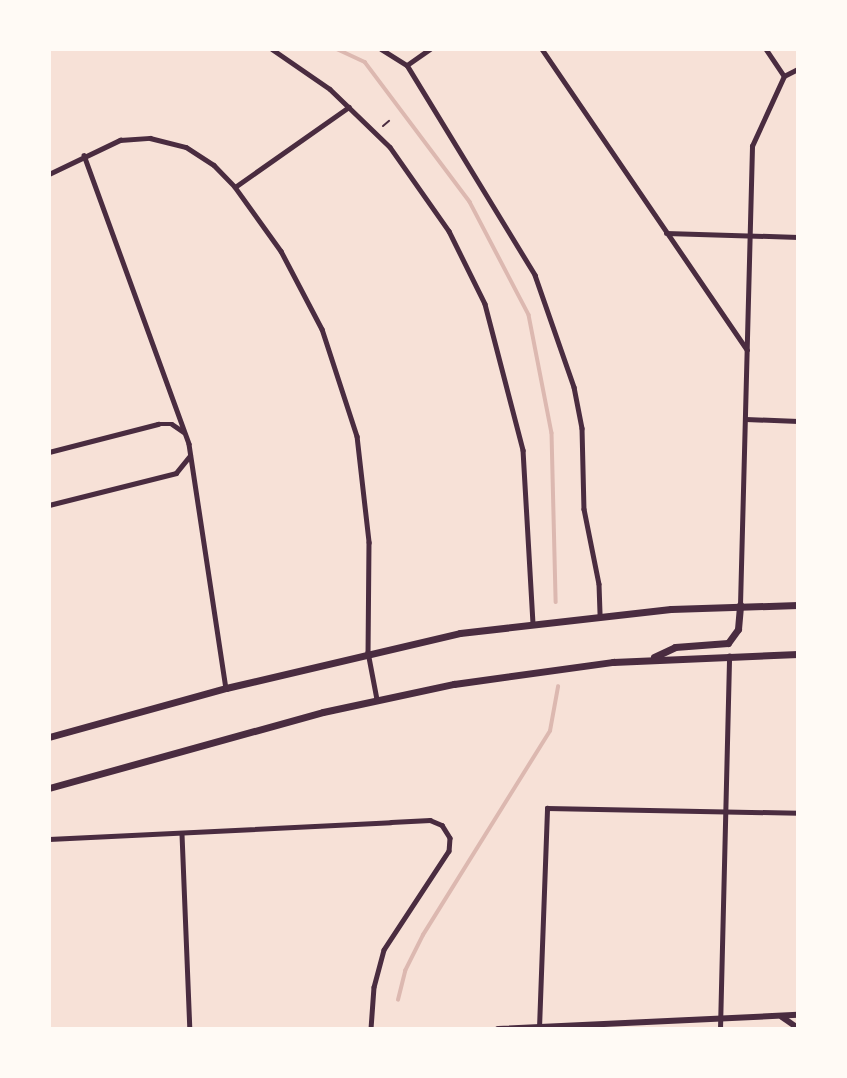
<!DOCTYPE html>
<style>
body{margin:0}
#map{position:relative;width:847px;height:1078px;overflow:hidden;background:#f7e1d7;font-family:"Noto Sans",sans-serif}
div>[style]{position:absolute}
.stream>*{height:3.5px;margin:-1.75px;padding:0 1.75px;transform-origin:1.75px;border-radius:1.75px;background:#dcb8b0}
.path>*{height:2px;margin:-1px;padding:0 1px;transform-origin:1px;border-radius:1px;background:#4a2c40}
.minor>*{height:4.5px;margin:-2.25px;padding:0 2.25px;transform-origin:2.25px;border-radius:2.25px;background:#4a2c40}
.tertiary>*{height:6px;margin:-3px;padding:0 3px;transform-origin:3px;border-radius:3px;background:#4a2c40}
.primary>*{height:7px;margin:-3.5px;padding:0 3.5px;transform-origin:3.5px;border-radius:3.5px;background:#4a2c40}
span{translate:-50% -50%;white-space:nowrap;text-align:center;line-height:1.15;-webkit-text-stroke:5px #fffaf5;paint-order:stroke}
.frame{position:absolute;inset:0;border:51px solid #fffaf5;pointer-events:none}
</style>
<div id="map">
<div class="stream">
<i style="left:337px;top:49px;width:31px;rotate:25deg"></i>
<i style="left:365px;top:62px;width:175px;rotate:53.1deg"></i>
<i style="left:470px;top:202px;width:127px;rotate:62.4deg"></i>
<i style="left:529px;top:315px;width:120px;rotate:79deg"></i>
<i style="left:552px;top:433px;width:169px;rotate:88.6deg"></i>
<i style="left:398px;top:1000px;width:30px;rotate:-76deg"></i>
<i style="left:405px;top:971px;width:40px;rotate:-63.4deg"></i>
<i style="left:423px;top:935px;width:240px;rotate:-58.1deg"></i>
<i style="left:550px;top:731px;width:45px;rotate:-79.7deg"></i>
</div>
<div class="path">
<i style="left:383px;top:126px;width:8px;rotate:-40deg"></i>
</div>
<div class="minor">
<i style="left:272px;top:49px;width:70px;rotate:34.6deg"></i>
<i style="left:330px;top:89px;width:83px;rotate:44deg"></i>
<i style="left:390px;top:147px;width:103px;rotate:54.9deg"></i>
<i style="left:449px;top:231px;width:81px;rotate:63.7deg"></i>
<i style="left:485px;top:304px;width:151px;rotate:75.4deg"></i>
<i style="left:523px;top:450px;width:173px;rotate:86.7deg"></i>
<i style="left:381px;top:49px;width:31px;rotate:32deg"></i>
<i style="left:407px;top:65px;width:246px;rotate:58.6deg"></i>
<i style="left:535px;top:275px;width:119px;rotate:70.8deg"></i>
<i style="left:574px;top:387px;width:42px;rotate:79deg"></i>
<i style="left:582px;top:428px;width:81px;rotate:88.6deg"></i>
<i style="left:584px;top:509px;width:76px;rotate:78.7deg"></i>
<i style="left:599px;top:584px;width:31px;rotate:88deg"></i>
<i style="left:542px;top:49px;width:364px;rotate:55.7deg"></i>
<i style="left:766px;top:49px;width:32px;rotate:56deg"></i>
<i style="left:407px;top:65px;width:28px;rotate:-35deg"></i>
<i style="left:84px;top:155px;width:307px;rotate:70deg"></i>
<i style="left:189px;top:444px;width:247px;rotate:81.4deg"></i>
<i style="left:49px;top:174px;width:79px;rotate:-25.6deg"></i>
<i style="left:120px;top:140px;width:30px;rotate:-4deg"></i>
<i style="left:150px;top:138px;width:37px;rotate:14deg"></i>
<i style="left:186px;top:147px;width:33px;rotate:33deg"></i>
<i style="left:214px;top:165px;width:30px;rotate:46deg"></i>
<i style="left:235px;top:187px;width:79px;rotate:54.3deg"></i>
<i style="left:281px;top:251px;width:88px;rotate:62.3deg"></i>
<i style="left:322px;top:329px;width:113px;rotate:71.9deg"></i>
<i style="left:357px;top:436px;width:107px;rotate:83.5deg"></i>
<i style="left:369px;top:542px;width:110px;rotate:90.5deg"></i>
<i style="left:368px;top:652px;width:48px;rotate:79.2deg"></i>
<i style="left:235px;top:187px;width:139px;rotate:-35.1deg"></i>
<i style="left:666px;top:233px;width:132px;rotate:1.7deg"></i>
<i style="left:746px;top:419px;width:52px;rotate:2.2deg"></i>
<i style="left:49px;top:452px;width:113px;rotate:-14.4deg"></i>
<i style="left:158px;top:424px;width:14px"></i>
<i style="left:172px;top:424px;width:14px;rotate:34deg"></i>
<i style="left:49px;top:505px;width:131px;rotate:-14.1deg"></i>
<i style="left:176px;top:473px;width:22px;rotate:-51deg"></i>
<i style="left:740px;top:605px;width:459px;rotate:-88.5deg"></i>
<i style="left:752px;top:146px;width:77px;rotate:-65.4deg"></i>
<i style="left:784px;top:76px;width:16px;rotate:-27deg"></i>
<i style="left:182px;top:834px;width:195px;rotate:87.7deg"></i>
<i style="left:49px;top:839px;width:342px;rotate:-2.8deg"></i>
<i style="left:391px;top:822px;width:39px;rotate:-3deg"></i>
<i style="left:430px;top:820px;width:13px;rotate:23deg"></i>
<i style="left:442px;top:825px;width:15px;rotate:58deg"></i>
<i style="left:450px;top:838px;width:13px;rotate:94deg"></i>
<i style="left:449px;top:851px;width:118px;rotate:123.3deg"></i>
<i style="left:384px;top:950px;width:38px;rotate:105deg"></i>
<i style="left:374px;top:987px;width:42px;rotate:94.1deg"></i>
<i style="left:539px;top:1028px;width:220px;rotate:-87.9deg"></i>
<i style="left:547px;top:808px;width:251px;rotate:1.1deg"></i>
<i style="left:720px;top:1029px;width:373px;rotate:-88.6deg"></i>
</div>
<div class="tertiary">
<i style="left:782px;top:1017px;width:19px;rotate:35deg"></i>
<i style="left:498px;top:1029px;width:300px;rotate:-2.7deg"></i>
</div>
<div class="primary">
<i style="left:654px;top:657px;width:23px;rotate:-25deg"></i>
<i style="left:675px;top:647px;width:53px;rotate:-4.3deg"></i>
<i style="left:728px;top:643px;width:17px;rotate:-54deg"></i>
<i style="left:738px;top:629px;width:24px;rotate:-85deg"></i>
<i style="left:49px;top:737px;width:184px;rotate:-15.5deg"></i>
<i style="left:226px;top:688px;width:240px;rotate:-13.2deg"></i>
<i style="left:460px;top:633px;width:212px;rotate:-6.5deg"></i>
<i style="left:671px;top:609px;width:127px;rotate:-1.8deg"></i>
<i style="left:49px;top:788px;width:284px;rotate:-15.5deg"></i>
<i style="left:323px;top:712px;width:134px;rotate:-12.1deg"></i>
<i style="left:454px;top:684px;width:161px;rotate:-7.9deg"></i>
<i style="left:613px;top:662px;width:185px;rotate:-2.5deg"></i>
</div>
<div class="frame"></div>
</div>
